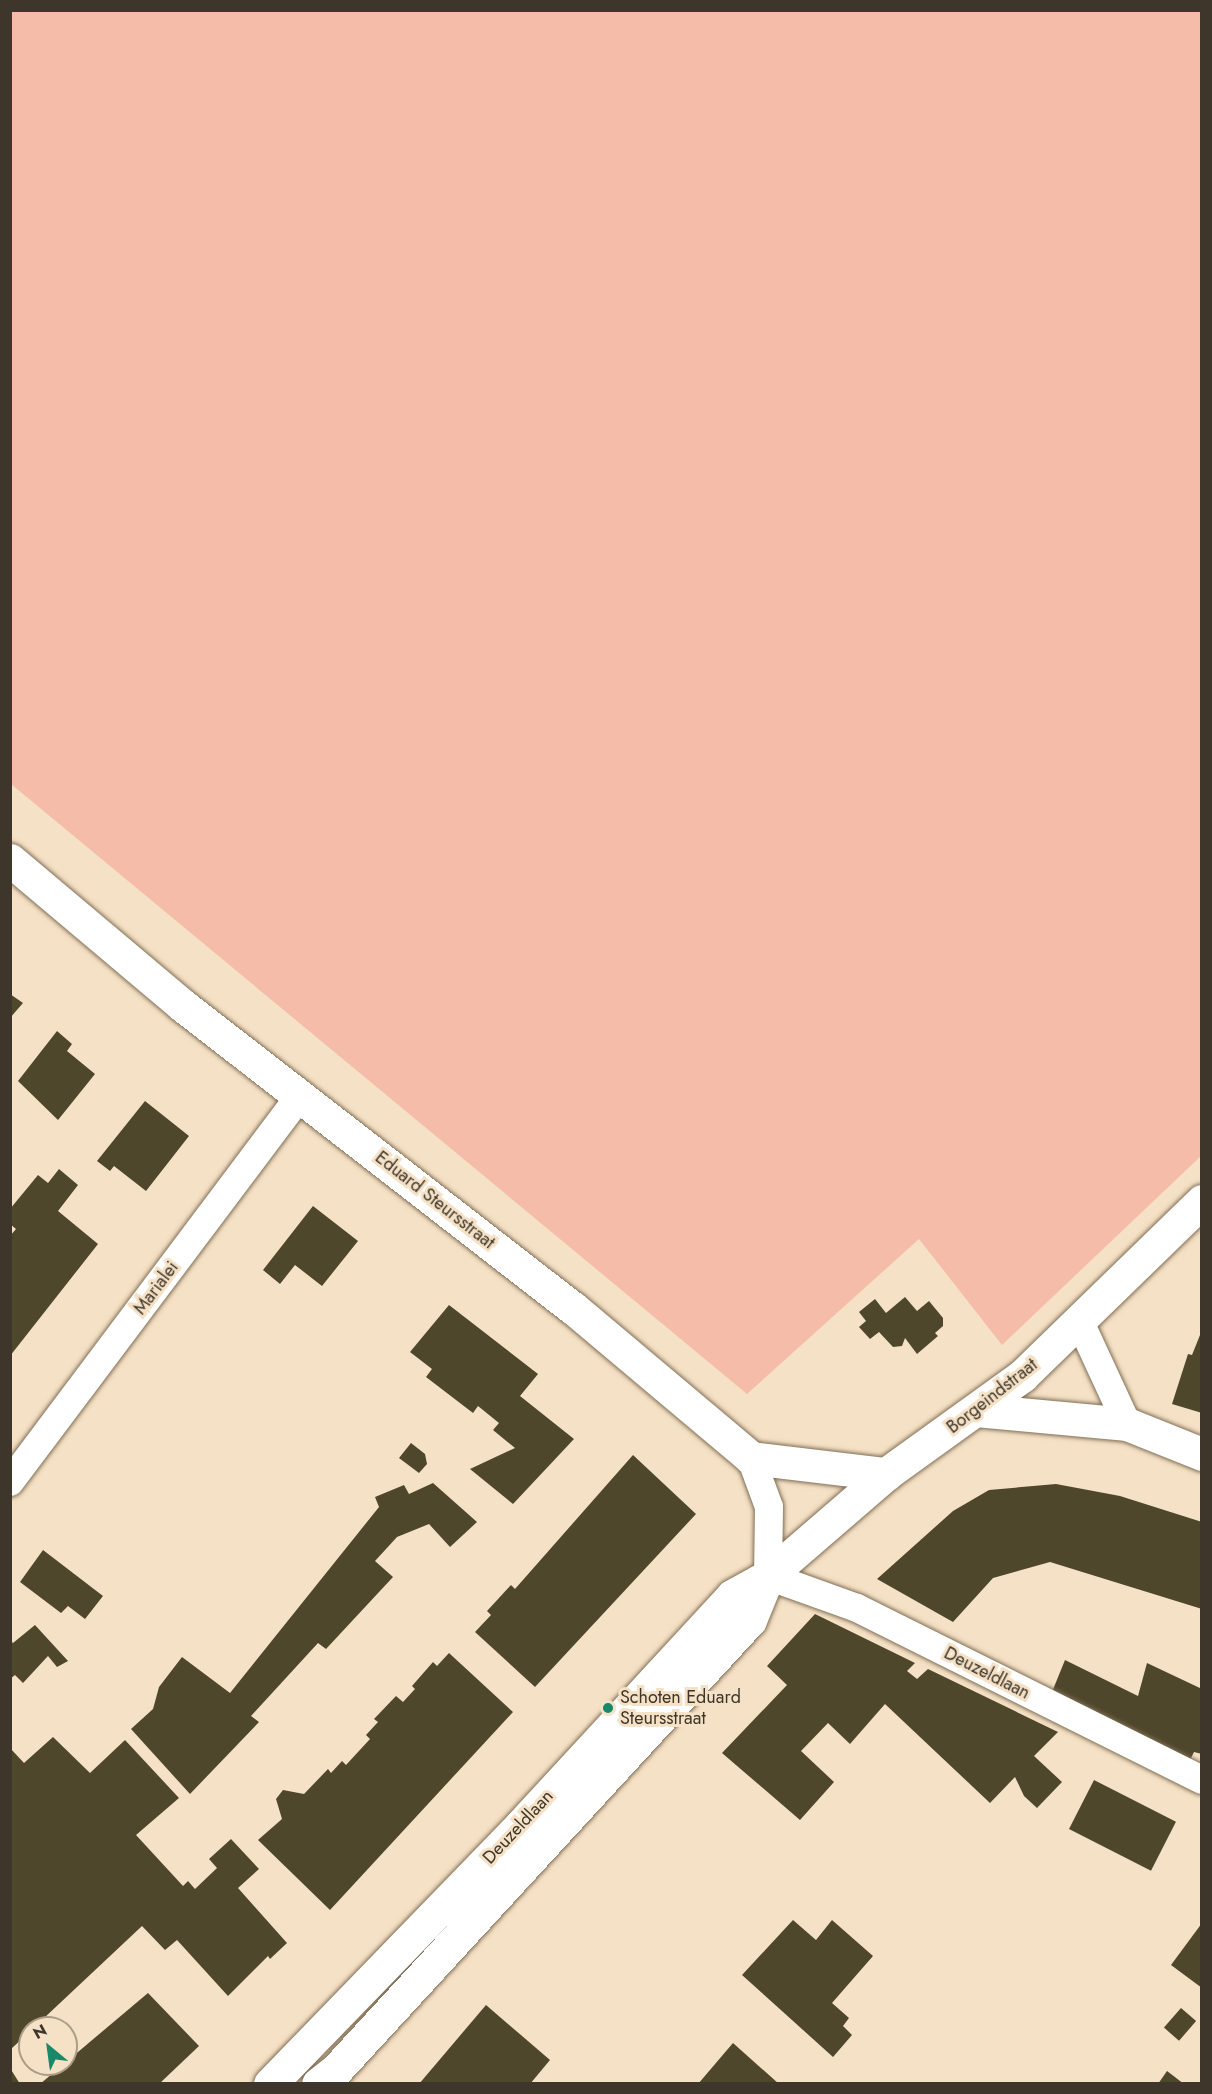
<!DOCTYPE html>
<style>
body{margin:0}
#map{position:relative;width:1212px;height:2094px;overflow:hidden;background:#f5e1c5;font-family:Jost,sans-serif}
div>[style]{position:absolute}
.green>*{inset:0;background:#f5bda9}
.building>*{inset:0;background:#4e472c;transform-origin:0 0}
.roads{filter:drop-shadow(0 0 2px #806f56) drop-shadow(0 0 2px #806f56)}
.minor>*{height:28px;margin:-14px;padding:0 14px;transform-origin:14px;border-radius:14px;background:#fff}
.tertiary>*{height:33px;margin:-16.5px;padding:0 16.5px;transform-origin:16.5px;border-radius:16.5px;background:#fff}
.dots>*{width:16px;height:16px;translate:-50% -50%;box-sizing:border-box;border:3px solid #f5e1c5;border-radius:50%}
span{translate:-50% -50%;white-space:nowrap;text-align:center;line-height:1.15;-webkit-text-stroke:6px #f5e1c5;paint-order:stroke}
.street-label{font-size:18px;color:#3e362b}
.poi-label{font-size:18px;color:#3e362b}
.left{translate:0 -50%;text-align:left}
.frame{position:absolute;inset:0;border:12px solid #3e362b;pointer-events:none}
.north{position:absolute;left:18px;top:2016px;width:60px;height:60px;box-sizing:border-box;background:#f5e1c5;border:2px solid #ac9d87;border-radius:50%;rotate:331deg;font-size:16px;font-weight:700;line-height:24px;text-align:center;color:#3e362b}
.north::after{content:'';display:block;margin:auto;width:21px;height:27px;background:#178868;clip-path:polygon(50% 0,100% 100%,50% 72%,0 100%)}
</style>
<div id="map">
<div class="green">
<i style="clip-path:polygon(10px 11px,1201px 11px,1201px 1156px,1002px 1345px,919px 1239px,747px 1394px,11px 784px)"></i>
</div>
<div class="building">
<i style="clip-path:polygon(10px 994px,23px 1003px,10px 1018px)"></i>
<i style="clip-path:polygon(57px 1031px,72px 1044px,67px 1051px,95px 1074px,58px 1120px,18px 1081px)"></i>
<i style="clip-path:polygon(145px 1101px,189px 1136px,146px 1191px,114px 1166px,110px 1171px,97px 1161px)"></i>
<i style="clip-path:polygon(59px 1169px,78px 1185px,58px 1211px,98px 1244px,10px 1356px,10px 1236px,16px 1229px,10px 1224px,10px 1209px,38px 1175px,48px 1183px)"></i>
<i style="clip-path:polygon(313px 1206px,358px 1241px,322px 1286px,295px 1265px,280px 1284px,263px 1270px)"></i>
<i style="clip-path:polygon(905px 1297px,917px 1311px,929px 1301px,943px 1318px,943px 1326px,935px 1333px,938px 1336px,917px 1354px,905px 1338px,902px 1346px,893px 1347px,879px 1332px,870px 1339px,859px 1327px,866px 1321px,859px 1312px,875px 1299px,886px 1313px)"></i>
<i style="clip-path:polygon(449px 1305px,538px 1374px,520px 1396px,574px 1439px,513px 1504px,470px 1469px,515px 1448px,493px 1430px,499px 1423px,478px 1406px,473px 1413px,426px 1377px,432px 1369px,410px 1352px)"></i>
<i style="clip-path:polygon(1200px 1335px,1202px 1336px,1202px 1413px,1172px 1404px,1188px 1354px,1192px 1355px)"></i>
<i style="clip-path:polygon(411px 1443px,425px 1454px,427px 1464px,419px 1473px,399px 1458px)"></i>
<i style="clip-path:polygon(633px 1455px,696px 1514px,535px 1687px,475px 1632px,491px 1615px,487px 1611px,511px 1585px,515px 1589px)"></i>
<i style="clip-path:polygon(433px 1483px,477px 1522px,450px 1547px,429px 1524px,397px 1537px,375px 1561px,393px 1577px,326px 1649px,318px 1643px,251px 1716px,259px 1722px,190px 1794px,131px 1729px,153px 1709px,159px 1687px,182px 1657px,230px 1693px,379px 1507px,375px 1497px,404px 1485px,409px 1494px)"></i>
<i style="clip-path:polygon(1056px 1484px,1120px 1496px,1202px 1522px,1202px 1609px,1050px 1562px,993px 1578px,953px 1622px,877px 1579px,953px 1511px,989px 1490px)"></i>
<i style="clip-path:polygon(43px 1550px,103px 1596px,85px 1619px,68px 1606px,61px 1613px,20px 1582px)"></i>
<i style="clip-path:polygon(815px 1614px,915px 1663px,907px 1671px,917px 1679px,928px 1669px,1058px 1732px,1034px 1756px,1062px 1782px,1037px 1808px,1024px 1796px,1015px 1777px,990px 1803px,885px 1704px,850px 1744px,828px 1723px,801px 1751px,834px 1782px,800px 1820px,722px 1753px,787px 1685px,767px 1666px)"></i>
<i style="clip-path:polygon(35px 1625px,68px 1661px,57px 1667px,48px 1656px,23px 1683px,15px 1675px,10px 1679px,10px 1640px,13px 1643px)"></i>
<i style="clip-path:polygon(449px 1653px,513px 1712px,330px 1910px,258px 1840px,282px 1819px,276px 1799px,283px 1790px,304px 1794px,328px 1769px,331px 1773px,342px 1761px,346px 1765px,370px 1739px,366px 1735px,378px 1722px,374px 1719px,396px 1696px,403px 1702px,415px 1689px,412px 1686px,433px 1662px,437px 1666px)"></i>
<i style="clip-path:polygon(1065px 1660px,1138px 1696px,1147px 1663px,1202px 1689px,1202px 1754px,1194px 1752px,1190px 1760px,1052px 1692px)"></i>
<i style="clip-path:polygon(53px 1737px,90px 1773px,125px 1740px,179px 1798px,136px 1835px,183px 1886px,188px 1881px,195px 1889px,217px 1868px,209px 1859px,231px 1839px,259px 1869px,238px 1888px,287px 1943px,270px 1959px,268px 1956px,228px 1996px,177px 1940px,165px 1950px,142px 1926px,10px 2050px,10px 1748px,24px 1763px)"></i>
<i style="left:1094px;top:1780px;width:92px;height:55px;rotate:27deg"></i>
<i style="clip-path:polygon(793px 1920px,816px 1940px,832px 1920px,873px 1956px,832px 2003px,849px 2018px,843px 2026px,852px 2035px,833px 2057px,742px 1975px)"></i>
<i style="clip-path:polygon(1202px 1923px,1202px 1988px,1171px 1965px)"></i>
<i style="clip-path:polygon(148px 1993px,199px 2046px,159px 2084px,40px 2084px)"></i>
<i style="clip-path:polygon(486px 2005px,550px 2060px,530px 2084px,419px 2084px)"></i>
<i style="left:1181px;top:2008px;width:20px;height:26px;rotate:41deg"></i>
<i style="clip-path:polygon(733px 2043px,779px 2084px,698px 2084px)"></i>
<i style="clip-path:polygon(10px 2068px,20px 2084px,10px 2084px)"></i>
<i style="clip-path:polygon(1167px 2071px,1184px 2084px,1158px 2084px)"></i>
</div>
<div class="roads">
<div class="minor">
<i style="left:1079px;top:1320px;width:115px;rotate:65.2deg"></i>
<i style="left:751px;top:1458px;width:52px;rotate:69.8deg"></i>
<i style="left:769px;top:1507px;width:69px;rotate:90.8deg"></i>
<i style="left:768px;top:1576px;width:95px;rotate:19.8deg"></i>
<i style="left:857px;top:1608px;width:385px;rotate:26.5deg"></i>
<i style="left:10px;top:1482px;width:484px;rotate:-53.1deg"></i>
</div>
<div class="tertiary">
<i style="left:10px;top:860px;width:225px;rotate:40.1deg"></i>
<i style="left:182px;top:1005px;width:495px;rotate:37.8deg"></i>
<i style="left:573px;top:1308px;width:233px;rotate:40.1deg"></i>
<i style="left:751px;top:1458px;width:136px;rotate:6.8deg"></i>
<i style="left:976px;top:1410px;width:152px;rotate:5.3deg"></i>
<i style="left:1127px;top:1424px;width:81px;rotate:21.8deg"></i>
<i style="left:270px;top:2084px;width:359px;rotate:-45.9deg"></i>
<i style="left:520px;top:1826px;width:313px;rotate:-47.3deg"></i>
<i style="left:732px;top:1596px;width:41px;rotate:-29.1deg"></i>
<i style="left:768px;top:1576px;width:156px;rotate:-40.8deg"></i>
<i style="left:886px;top:1474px;width:168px;rotate:-35.8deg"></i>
<i style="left:1022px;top:1376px;width:251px;rotate:-44.2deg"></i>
<i style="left:318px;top:2084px;width:23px;rotate:-38deg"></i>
<i style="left:336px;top:2070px;width:611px;rotate:-47.39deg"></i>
<i style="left:750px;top:1620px;width:48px;rotate:-67.8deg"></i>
</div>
</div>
<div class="dots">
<i style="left:608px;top:1708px;background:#178868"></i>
</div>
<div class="street-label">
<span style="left:435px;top:1200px;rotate:38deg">Eduard Steursstraat</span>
<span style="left:156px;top:1288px;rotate:-53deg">Marialei</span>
<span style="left:992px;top:1396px;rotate:-38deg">Borgeindstraat</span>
<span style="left:987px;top:1673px;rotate:27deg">Deuzeldlaan</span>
<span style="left:518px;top:1827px;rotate:-47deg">Deuzeldlaan</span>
</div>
<div class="poi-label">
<span class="left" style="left:620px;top:1708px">Schoten Eduard<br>Steursstraat</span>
</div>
<div class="frame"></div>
<div class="north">N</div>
</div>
